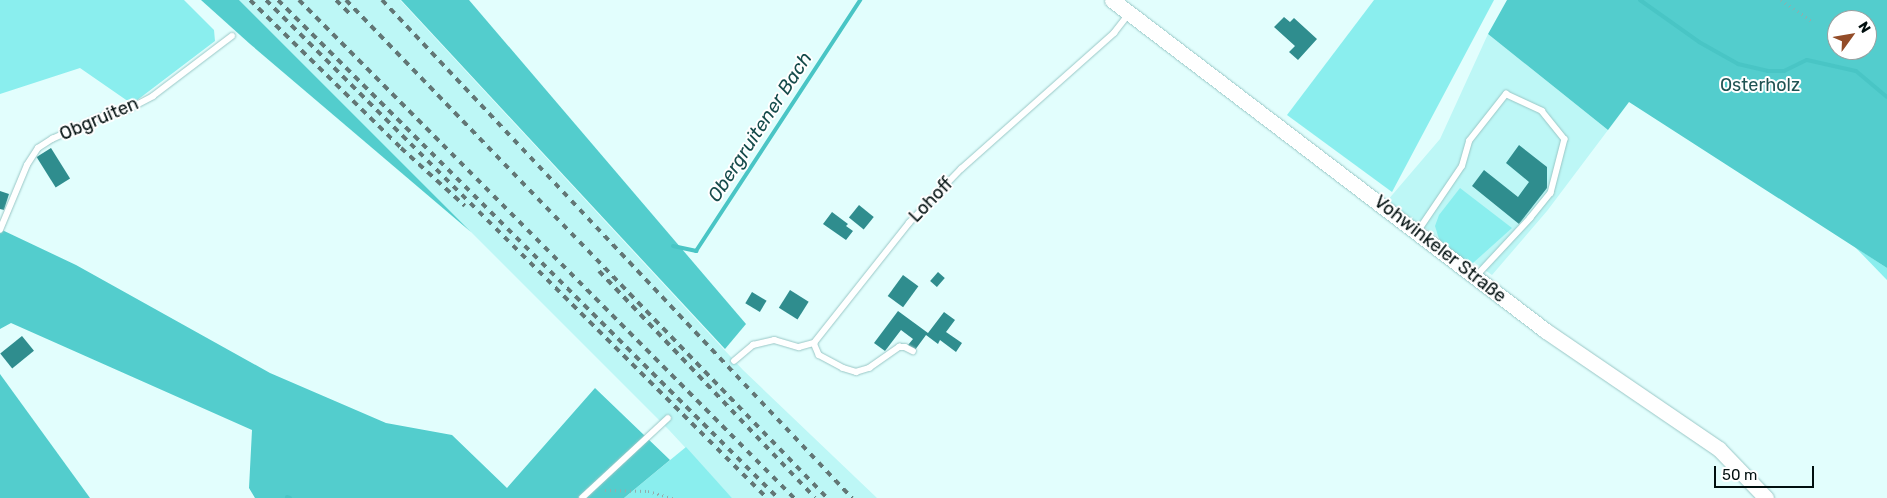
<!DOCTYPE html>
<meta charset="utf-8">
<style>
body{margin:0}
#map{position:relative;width:1887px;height:498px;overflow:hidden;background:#e2fefd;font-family:Rubik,sans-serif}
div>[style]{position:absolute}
.built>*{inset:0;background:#bdf7f6}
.green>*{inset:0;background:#8aeeee}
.forest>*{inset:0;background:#53cdcd}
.stream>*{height:4px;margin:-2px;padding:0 2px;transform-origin:2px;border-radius:2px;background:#49c5c5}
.building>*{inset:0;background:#2f8d8e;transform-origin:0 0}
.path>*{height:2.5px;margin-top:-1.25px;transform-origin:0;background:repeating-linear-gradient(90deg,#94abab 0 1px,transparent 0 5px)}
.roads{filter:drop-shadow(0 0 1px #99c7c6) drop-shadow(0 0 1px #99c7c6)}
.service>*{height:5.5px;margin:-2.75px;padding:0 2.75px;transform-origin:2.75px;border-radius:2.75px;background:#fff}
.tertiary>*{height:15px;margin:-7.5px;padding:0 7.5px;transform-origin:7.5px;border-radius:7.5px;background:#fff}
.rail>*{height:4px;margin-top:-2px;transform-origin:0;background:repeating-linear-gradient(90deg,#627675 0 6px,transparent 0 12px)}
span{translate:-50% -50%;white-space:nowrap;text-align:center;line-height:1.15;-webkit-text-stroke:4px #fff;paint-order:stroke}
.park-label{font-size:18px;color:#1f5353}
.street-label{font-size:18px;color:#010f0f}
.water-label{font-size:19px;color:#154b4b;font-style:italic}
.north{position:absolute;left:1827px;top:10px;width:50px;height:50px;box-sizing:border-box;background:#fff;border:1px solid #999f9f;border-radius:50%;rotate:58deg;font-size:14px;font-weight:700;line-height:20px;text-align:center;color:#010f0f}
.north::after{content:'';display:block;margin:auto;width:18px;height:22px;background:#934c28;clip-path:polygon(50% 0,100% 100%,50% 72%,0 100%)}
.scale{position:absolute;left:1714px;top:466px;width:100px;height:22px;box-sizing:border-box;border:2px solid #010f0f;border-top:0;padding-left:6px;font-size:15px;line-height:18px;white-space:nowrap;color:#010f0f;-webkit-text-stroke:4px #fff;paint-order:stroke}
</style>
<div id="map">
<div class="built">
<i style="clip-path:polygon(239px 0,400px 0,743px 370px,877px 498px,732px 498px,669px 430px)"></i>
<i style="clip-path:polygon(1488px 34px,1608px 130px,1547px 211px,1492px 275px,1387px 201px,1440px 139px)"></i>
</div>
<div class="green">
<i style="clip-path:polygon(0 0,184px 0,214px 30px,215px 41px,132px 104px,80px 68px,0 94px)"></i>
<i style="clip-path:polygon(1374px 0,1494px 0,1392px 192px,1287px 115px)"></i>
<i style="clip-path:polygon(1460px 188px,1512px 228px,1473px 263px,1461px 258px,1439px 239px,1435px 226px,1439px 215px)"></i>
<i style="clip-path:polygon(1855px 247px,1887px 268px,1887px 280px)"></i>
<i style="clip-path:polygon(686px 447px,732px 498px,624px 498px)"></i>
</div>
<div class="forest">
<i style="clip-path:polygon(201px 0,239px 0,471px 232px,250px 44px)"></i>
<i style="clip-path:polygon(401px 0,469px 0,746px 324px,725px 349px)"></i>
<i style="clip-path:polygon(evenodd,1507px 0,1887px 0,1887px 268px,1629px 102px,1608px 130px,1488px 34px,1507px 0,1837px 20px,1867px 20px,1867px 50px,1837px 50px,1837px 20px)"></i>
<i style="clip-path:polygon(0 229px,76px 265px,270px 373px,386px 423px,452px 435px,507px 488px,595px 388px,670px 460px,624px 498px,255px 498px,249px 488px,252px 430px,11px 323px,0 329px)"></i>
<i style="clip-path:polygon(0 374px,90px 498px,0 498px)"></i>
</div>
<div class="stream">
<i style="left:1640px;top:0;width:72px;rotate:35.4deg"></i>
<i style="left:1699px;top:42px;width:45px;rotate:29.4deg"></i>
<i style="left:1738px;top:64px;width:31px;rotate:13deg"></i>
<i style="left:1768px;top:71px;width:16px"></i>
<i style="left:1784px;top:71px;width:25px;rotate:-26deg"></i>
<i style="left:1807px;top:60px;width:50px;rotate:12.7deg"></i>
<i style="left:1856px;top:71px;width:40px;rotate:40deg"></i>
<i style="left:673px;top:246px;width:24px;rotate:12deg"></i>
<i style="left:696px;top:251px;width:300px;rotate:-56.8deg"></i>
<i style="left:287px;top:497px;width:3px;rotate:18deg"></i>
</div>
<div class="building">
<i style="clip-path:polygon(1284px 17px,1290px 22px,1294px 18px,1317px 39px,1298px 60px,1289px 52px,1295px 46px,1274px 27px)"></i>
<i style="clip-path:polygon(1519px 145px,1547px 167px,1547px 188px,1519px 224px,1472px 186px,1484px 170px,1518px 197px,1529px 182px,1506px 163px)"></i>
<i style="left:51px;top:148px;width:36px;height:17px;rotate:58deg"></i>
<i style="clip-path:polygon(0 191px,9px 194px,4px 210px,0 209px)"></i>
<i style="left:859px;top:205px;width:19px;height:16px;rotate:39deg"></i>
<i style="clip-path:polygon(832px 212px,848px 224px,846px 226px,853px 231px,846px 240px,823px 224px)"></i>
<i style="left:938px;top:272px;width:9px;height:12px;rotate:41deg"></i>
<i style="left:903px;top:275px;width:19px;height:26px;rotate:36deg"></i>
<i style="left:790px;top:290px;width:22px;height:21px;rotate:32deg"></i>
<i style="left:752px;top:292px;width:17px;height:13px;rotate:31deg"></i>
<i style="clip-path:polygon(898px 311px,928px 333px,944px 312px,955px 320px,946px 332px,962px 343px,956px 352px,940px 340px,938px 344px,926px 335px,915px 350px,908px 345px,913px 339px,901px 330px,885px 351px,874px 343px)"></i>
<i style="left:22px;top:336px;width:19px;height:28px;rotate:51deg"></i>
</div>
<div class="path">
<i style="left:1781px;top:0;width:37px;rotate:34deg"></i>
<i style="left:605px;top:490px;width:43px;rotate:1.3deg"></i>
<i style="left:648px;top:491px;width:26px;rotate:16deg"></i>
</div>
<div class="roads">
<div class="service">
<i style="left:0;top:230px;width:70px;rotate:-67.4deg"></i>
<i style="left:27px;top:165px;width:20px;rotate:-57deg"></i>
<i style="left:38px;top:148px;width:17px;rotate:-33deg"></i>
<i style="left:52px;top:139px;width:56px;rotate:-24.3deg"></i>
<i style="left:103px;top:116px;width:27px;rotate:-15deg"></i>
<i style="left:129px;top:109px;width:27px;rotate:-28deg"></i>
<i style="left:153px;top:96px;width:99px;rotate:-37.2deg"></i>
<i style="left:1418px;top:231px;width:78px;rotate:-55.9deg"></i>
<i style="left:1462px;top:166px;width:26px;rotate:-74deg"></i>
<i style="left:1469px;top:141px;width:60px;rotate:-51.8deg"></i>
<i style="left:1506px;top:94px;width:40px;rotate:25deg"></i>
<i style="left:1542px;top:111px;width:36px;rotate:51deg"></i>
<i style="left:1565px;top:139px;width:56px;rotate:104.5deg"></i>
<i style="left:1551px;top:193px;width:32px;rotate:129deg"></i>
<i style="left:1531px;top:218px;width:81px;rotate:133deg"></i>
<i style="left:814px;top:343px;width:13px;rotate:67deg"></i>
<i style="left:819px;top:355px;width:27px;rotate:28deg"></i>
<i style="left:843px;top:368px;width:14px;rotate:17deg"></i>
<i style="left:856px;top:372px;width:14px;rotate:-17deg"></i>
<i style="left:869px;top:368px;width:37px;rotate:-35deg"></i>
<i style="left:899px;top:347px;width:6px"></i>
<i style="left:905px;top:347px;width:9px;rotate:27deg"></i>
<i style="left:734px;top:361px;width:25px;rotate:-40deg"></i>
<i style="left:753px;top:345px;width:22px;rotate:-13deg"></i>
<i style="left:774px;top:340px;width:26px;rotate:16deg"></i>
<i style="left:799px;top:347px;width:16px;rotate:-15deg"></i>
<i style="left:814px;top:343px;width:153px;rotate:-51.6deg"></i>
<i style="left:909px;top:223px;width:75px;rotate:-46.1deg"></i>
<i style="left:961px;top:169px;width:205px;rotate:-41.6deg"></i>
<i style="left:1114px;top:33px;width:23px;rotate:-52deg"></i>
<i style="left:582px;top:498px;width:117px;rotate:-42.9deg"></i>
</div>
<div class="tertiary">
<i style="left:1112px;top:0;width:546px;rotate:37.33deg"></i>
<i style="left:1546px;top:331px;width:209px;rotate:34.3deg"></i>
<i style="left:1719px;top:449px;width:68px;rotate:46.2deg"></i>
</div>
</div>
<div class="rail">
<i style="left:250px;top:0;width:211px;rotate:44.4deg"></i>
<i style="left:401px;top:148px;width:86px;rotate:42.2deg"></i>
<i style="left:266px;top:0;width:706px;rotate:44.83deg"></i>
<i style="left:278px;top:0;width:706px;rotate:44.89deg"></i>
<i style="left:299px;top:0;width:702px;rotate:45.17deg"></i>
<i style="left:336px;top:0;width:20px;rotate:45deg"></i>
<i style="left:346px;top:0;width:692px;rotate:45.99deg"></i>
<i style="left:382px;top:0;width:685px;rotate:46.66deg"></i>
<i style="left:599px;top:271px;width:313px;rotate:46.4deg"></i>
</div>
<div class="park-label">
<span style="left:1760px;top:85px">Osterholz</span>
</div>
<div class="street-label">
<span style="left:99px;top:119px;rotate:-23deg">Obgruiten</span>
<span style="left:931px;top:200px;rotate:-46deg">Lohoff</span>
<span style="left:1440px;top:249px;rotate:38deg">Vohwinkeler Straße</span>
</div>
<div class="water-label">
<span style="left:760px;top:127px;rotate:-57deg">Obergruitener Bach</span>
</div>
<div class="north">N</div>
<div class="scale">50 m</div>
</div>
